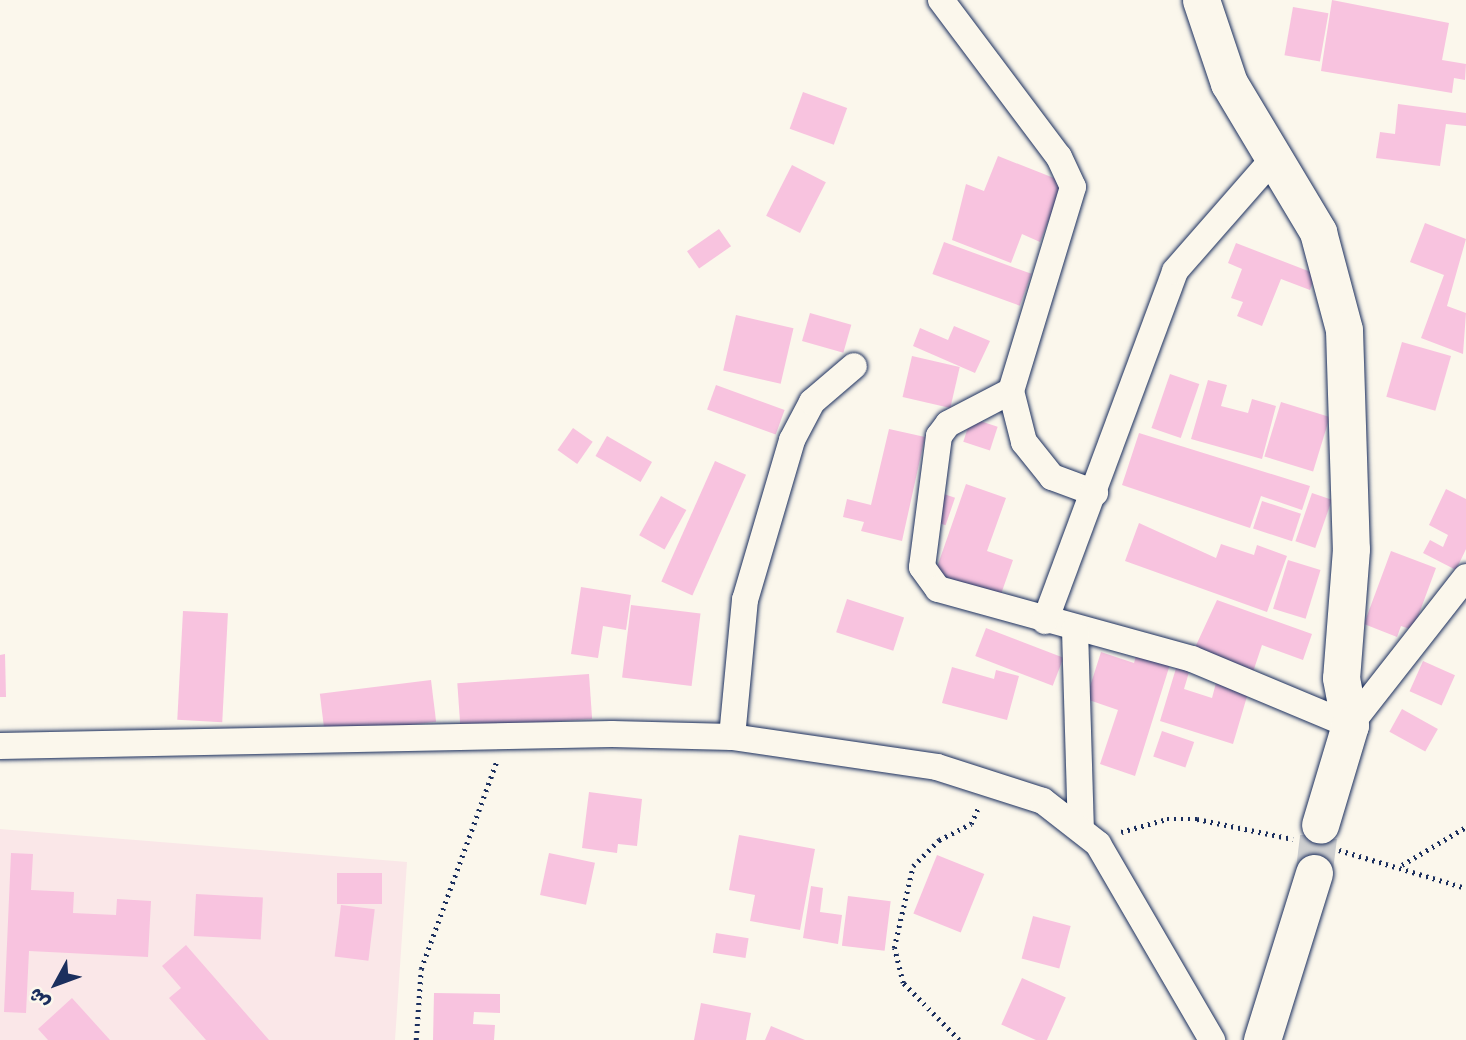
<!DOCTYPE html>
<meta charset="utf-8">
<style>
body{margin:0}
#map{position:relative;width:1466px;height:1040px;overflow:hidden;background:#fbf7ec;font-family:Kalam,"Playpen Sans Arabic",sans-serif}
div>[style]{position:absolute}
.built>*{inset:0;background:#fae7e8}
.building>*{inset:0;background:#f8c3df;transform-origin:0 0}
.secondary-tunnel>*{height:37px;margin-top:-18.5px;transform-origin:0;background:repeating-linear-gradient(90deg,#cecfd0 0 37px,transparent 0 55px)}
.path>*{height:4.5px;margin-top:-2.25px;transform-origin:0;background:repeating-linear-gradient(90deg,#1b2f5e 0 2px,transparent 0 7px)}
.roads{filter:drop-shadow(0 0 2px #1b2f5e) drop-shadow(0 0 2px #1b2f5e)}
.street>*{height:26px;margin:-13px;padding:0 13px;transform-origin:13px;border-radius:13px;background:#fbf7ec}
.secondary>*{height:37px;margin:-18.5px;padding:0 18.5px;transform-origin:18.5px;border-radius:18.5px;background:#fbf7ec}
span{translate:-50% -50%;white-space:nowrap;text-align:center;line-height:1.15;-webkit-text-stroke:7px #fbf7ec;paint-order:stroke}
.north{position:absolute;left:21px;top:949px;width:70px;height:70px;-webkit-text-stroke:5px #fbf7ec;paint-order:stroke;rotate:229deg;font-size:19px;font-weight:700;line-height:28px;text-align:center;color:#1b2f5e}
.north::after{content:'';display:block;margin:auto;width:24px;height:32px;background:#1b2f5e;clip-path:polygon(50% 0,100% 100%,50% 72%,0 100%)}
</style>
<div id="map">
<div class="built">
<i style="clip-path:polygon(0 829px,407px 862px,395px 1040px,0 1040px)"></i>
</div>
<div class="building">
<i style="clip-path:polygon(1332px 0,1449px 23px,1442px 60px,1466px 64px,1465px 80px,1454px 78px,1452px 93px,1321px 71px)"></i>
<i style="left:1293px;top:7px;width:36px;height:49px;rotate:10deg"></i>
<i style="left:803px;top:92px;width:47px;height:39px;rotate:20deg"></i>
<i style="clip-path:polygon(1398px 104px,1466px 113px,1466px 126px,1446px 124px,1440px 166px,1376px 158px,1380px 132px,1395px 134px)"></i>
<i style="clip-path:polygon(998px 156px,1064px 182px,1040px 242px,1022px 234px,1011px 263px,952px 240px,966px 184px,984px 191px)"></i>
<i style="left:792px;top:165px;width:38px;height:57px;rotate:27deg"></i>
<i style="clip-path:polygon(1425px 223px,1466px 239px,1447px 306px,1466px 313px,1463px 354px,1421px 338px,1444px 275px,1410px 262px)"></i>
<i style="left:719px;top:229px;width:21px;height:39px;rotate:55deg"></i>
<i style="left:944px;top:242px;width:93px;height:34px;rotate:20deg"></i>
<i style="clip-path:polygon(1236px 243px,1316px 274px,1310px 290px,1281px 279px,1262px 326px,1237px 316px,1243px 302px,1231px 298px,1242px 269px,1228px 263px)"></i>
<i style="left:810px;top:313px;width:43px;height:29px;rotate:16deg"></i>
<i style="left:736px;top:315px;width:59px;height:57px;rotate:13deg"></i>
<i style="clip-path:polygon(954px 326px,990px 341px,975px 373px,913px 346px,920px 328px,948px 340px)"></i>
<i style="left:1402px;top:342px;width:51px;height:57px;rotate:16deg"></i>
<i style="left:912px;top:356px;width:49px;height:42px;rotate:13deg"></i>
<i style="left:1170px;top:374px;width:31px;height:57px;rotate:19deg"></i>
<i style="clip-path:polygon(1208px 380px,1227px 385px,1221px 406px,1248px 413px,1252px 399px,1276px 406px,1262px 459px,1191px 439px)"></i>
<i style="left:716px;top:385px;width:73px;height:26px;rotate:20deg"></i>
<i style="left:1281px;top:402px;width:51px;height:57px;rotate:17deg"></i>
<i style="left:971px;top:418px;width:28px;height:25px;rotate:18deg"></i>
<i style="left:573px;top:428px;width:24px;height:27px;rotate:35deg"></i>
<i style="clip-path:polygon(889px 429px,925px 437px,902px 541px,861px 531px,864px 522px,843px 517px,847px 499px,871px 505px)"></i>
<i style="clip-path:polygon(1139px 433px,1310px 486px,1302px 510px,1261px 496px,1250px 528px,1122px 485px)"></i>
<i style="left:607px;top:436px;width:52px;height:23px;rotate:30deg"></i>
<i style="left:715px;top:461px;width:34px;height:132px;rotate:24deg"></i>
<i style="clip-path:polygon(966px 484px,1006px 498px,987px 551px,1013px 560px,1000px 597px,935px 573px)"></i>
<i style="clip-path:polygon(1446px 489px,1466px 499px,1466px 549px,1456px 570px,1423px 553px,1430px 540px,1443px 547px,1448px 535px,1429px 525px)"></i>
<i style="left:938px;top:492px;width:18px;height:29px;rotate:19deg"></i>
<i style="left:1312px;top:493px;width:21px;height:51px;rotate:19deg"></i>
<i style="left:661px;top:496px;width:29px;height:45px;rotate:29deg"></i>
<i style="left:1262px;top:501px;width:41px;height:29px;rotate:18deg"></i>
<i style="clip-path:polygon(1139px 523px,1216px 558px,1221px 544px,1254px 555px,1257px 545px,1287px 556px,1267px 612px,1125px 561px)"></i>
<i style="clip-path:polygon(1391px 551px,1436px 568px,1413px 630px,1401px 626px,1397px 637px,1364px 624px)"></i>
<i style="left:1288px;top:560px;width:34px;height:51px;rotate:17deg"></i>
<i style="clip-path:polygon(581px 587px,631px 595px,626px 630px,603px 626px,598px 658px,571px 654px)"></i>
<i style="left:847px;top:599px;width:60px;height:35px;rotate:18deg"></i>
<i style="clip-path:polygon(1217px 600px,1312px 634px,1303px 660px,1262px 645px,1252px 675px,1192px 654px)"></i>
<i style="left:631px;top:605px;width:70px;height:73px;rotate:7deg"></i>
<i style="left:183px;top:611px;width:45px;height:109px;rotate:3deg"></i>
<i style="left:986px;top:628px;width:83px;height:30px;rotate:21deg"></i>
<i style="clip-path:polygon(1101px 652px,1134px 663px,1136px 656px,1172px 658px,1135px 776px,1100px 764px,1118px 710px,1086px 699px)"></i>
<i style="clip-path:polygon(5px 654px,6px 697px,0 697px,0 655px)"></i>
<i style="left:1423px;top:661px;width:35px;height:33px;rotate:24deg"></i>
<i style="clip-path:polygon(1177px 665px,1190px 669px,1184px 689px,1212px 698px,1216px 683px,1248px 693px,1233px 744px,1160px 721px)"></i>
<i style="clip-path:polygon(952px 667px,994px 679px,996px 670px,1019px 676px,1007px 720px,942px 703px)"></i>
<i style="left:589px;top:674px;width:45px;height:132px;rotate:86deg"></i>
<i style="left:431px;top:680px;width:42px;height:112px;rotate:83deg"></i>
<i style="left:1402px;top:709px;width:41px;height:26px;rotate:29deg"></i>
<i style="left:1162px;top:731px;width:34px;height:27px;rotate:19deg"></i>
<i style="clip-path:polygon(589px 792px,642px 799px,637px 846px,618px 844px,617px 853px,582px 848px)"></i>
<i style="clip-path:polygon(739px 835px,815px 849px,800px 930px,750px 921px,755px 895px,729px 890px)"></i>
<i style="clip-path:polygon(11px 853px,33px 854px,31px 890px,74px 892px,73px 913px,116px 915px,117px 899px,151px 901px,148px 957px,29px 951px,26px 1013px,4px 1012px)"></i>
<i style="left:549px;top:853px;width:47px;height:43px;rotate:12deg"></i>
<i style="left:937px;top:855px;width:51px;height:63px;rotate:22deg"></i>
<i style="left:337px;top:873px;width:45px;height:31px"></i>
<i style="clip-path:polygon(811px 886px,823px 888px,820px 912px,842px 915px,838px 944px,803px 938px)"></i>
<i style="left:196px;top:894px;width:67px;height:42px;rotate:3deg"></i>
<i style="left:848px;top:896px;width:43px;height:50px;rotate:7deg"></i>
<i style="left:341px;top:905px;width:34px;height:52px;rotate:7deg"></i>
<i style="left:1033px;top:916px;width:39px;height:44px;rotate:15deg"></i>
<i style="left:716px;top:933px;width:33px;height:20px;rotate:9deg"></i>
<i style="clip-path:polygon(186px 945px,269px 1040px,206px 1040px,169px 998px,181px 988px,162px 966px)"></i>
<i style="left:1022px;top:978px;width:48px;height:51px;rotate:24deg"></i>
<i style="clip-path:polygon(434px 993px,500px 994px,500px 1013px,474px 1012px,473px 1024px,495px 1025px,494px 1040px,433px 1040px)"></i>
<i style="clip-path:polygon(72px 998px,110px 1040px,48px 1040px,38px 1029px)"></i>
<i style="clip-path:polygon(701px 1003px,751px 1013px,746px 1040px,694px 1040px)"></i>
<i style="clip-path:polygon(771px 1026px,805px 1040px,765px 1040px)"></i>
</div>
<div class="secondary-tunnel">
<i style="left:1314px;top:873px;width:48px;rotate:-82.9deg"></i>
</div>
<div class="path">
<i style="left:1121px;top:832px;width:48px;rotate:-15.8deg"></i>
<i style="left:1167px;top:819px;width:30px"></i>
<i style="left:1197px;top:819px;width:98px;rotate:11.8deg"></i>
<i style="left:1339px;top:850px;width:133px;rotate:16.7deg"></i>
<i style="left:1402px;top:865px;width:74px;rotate:-30.7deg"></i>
<i style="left:416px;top:1040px;width:71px;rotate:-86deg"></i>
<i style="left:421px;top:969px;width:222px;rotate:-70deg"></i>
<i style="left:959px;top:1040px;width:80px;rotate:-134.5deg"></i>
<i style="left:903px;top:983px;width:36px;rotate:-104deg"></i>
<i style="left:894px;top:948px;width:84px;rotate:-77deg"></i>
<i style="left:913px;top:866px;width:37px;rotate:-45deg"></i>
<i style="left:939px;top:840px;width:36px;rotate:-27deg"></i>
<i style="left:971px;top:824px;width:20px;rotate:-66deg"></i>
</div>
<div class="roads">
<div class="street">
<i style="left:941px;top:0;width:196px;rotate:53.1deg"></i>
<i style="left:1059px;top:157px;width:33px;rotate:65deg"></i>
<i style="left:1073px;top:187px;width:213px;rotate:106.9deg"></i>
<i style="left:1011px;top:391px;width:53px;rotate:75.7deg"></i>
<i style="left:1024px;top:442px;width:45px;rotate:51.3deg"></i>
<i style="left:1052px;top:477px;width:46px;rotate:20.4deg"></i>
<i style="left:1011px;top:391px;width:71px;rotate:152.4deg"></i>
<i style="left:948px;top:424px;width:15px;rotate:127deg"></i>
<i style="left:939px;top:436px;width:132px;rotate:97.4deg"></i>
<i style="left:922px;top:567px;width:27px;rotate:54deg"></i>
<i style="left:938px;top:589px;width:263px;rotate:15.4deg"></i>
<i style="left:1192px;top:659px;width:171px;rotate:22.7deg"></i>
<i style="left:1350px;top:725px;width:188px;rotate:-51.9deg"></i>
<i style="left:1045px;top:621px;width:373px;rotate:-69.6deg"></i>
<i style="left:1175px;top:271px;width:150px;rotate:-48.8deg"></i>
<i style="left:1075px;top:630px;width:197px;rotate:88.3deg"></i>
<i style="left:732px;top:737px;width:138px;rotate:-84.6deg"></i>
<i style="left:745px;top:600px;width:167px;rotate:-73.6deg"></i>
<i style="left:792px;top:440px;width:43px;rotate:-62.2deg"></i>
<i style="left:812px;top:402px;width:55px;rotate:-40.6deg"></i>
<i style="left:0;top:746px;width:612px;rotate:-1.12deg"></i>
<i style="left:612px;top:734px;width:120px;rotate:1.4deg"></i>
<i style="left:732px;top:737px;width:207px;rotate:8.3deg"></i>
<i style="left:937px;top:767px;width:111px;rotate:17.8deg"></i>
<i style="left:1043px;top:801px;width:70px;rotate:38deg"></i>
<i style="left:1098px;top:844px;width:227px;rotate:59.8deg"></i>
</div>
<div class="secondary">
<i style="left:1201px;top:0;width:88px;rotate:71.4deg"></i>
<i style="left:1229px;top:83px;width:174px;rotate:59.1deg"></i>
<i style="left:1318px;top:232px;width:101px;rotate:75.1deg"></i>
<i style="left:1344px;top:330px;width:219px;rotate:88.2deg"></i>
<i style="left:1351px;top:549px;width:129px;rotate:94.4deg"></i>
<i style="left:1341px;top:678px;width:48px;rotate:79.2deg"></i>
<i style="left:1350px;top:725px;width:104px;rotate:106.7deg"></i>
<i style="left:1262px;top:1040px;width:175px;rotate:-72.7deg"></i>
</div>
</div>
<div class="north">ش</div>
</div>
